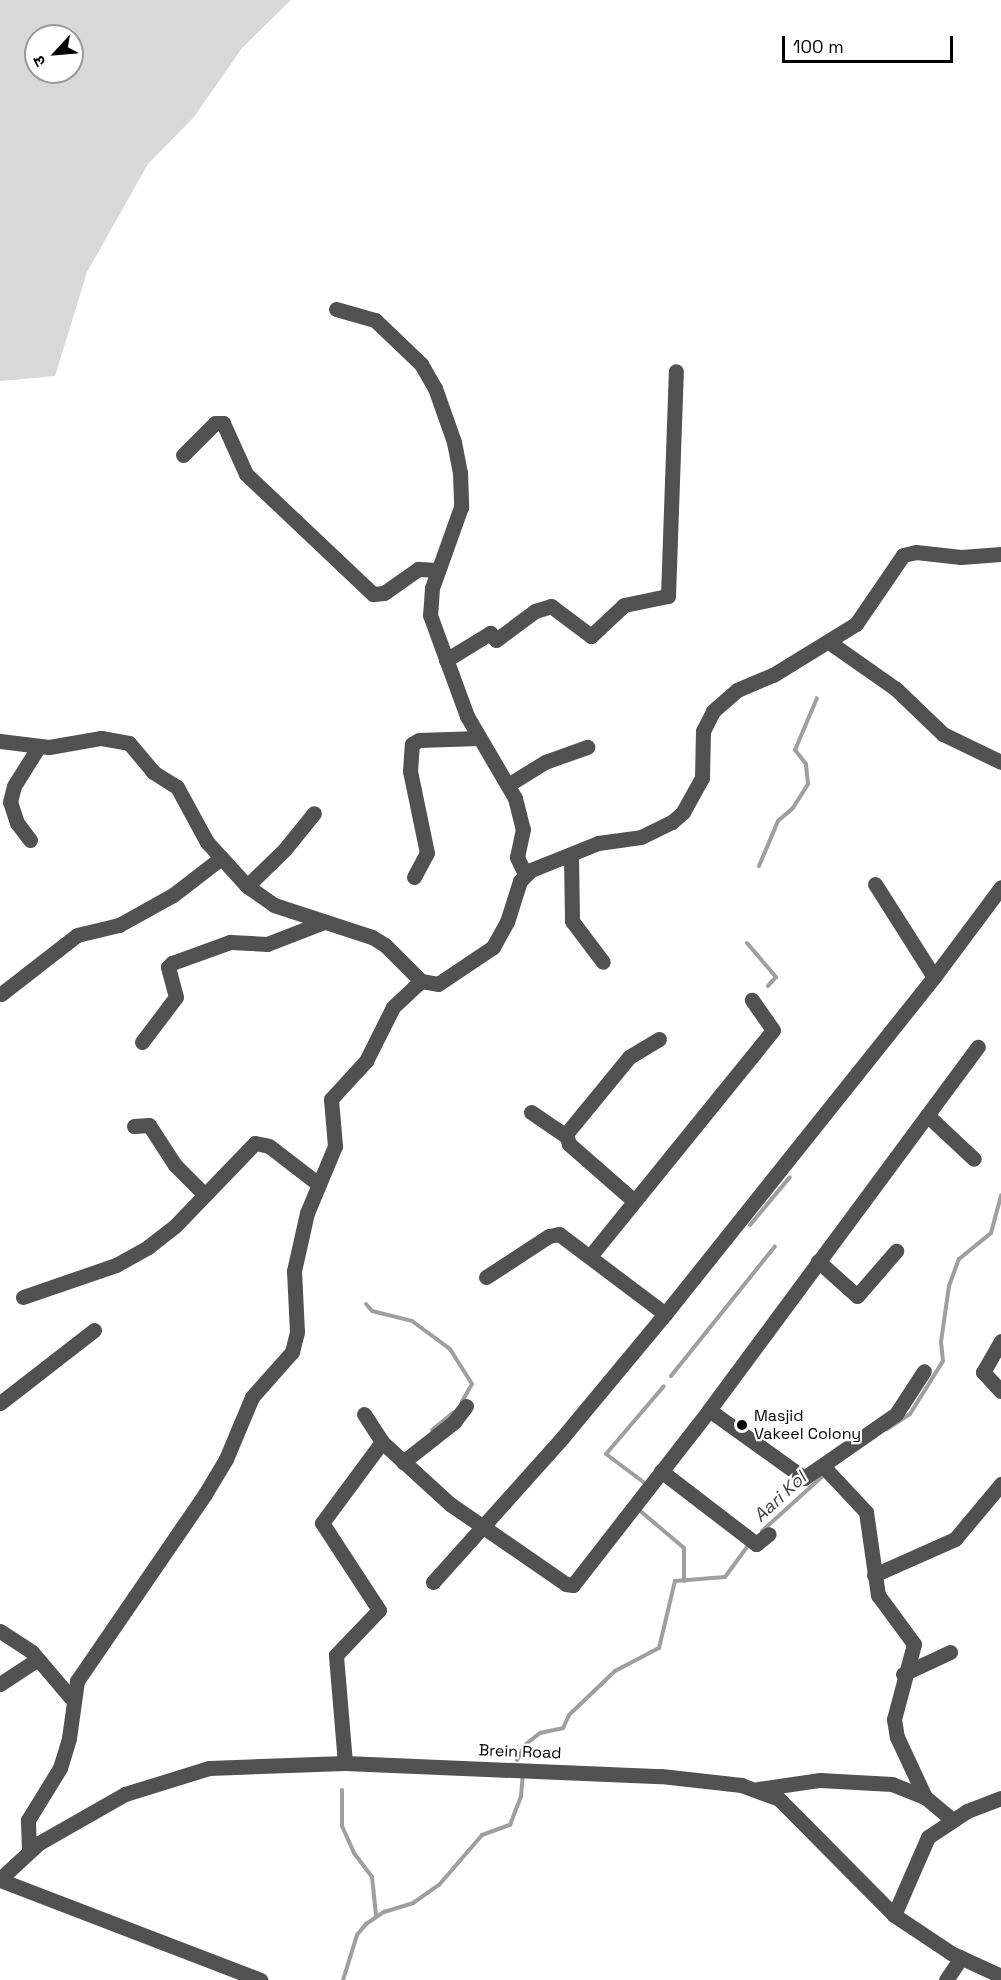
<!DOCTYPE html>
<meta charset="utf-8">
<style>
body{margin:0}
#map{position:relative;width:1001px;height:1980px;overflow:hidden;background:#fff;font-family:"Space Grotesk","Noto Sans Devanagari",sans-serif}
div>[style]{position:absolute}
.green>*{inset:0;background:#d8d8d8}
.stream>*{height:4px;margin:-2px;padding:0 2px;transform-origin:2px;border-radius:2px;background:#9f9f9f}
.minor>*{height:15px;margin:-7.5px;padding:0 7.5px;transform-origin:7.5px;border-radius:7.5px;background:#515151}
.dots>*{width:16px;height:16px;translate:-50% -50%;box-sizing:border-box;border:3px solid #fff;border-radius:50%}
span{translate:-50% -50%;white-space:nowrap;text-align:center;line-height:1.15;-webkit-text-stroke:4.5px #fff;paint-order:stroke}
.poi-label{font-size:16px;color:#000}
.left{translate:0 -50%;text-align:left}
.street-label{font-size:16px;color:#000}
.water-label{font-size:18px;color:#404040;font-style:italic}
.north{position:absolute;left:24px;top:24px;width:60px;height:60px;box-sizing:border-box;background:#fff;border:2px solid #999;border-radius:50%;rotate:244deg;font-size:16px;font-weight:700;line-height:24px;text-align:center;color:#000}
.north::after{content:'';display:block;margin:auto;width:21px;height:27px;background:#000;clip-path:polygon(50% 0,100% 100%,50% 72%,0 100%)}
.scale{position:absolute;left:782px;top:36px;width:171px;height:27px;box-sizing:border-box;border:3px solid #000;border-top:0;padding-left:8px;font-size:18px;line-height:21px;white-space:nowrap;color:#000;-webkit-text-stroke:4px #fff;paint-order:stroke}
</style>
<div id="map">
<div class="green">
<i style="clip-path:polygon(evenodd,0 0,291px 0,242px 48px,194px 117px,148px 164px,87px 272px,55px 376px,0 381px,0 0,36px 36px,72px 36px,72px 72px,36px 72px,36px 36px)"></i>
</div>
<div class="stream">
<i style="left:759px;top:866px;width:49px;rotate:-67.1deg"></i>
<i style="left:778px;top:821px;width:20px;rotate:-41deg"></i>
<i style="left:793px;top:808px;width:28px;rotate:-58deg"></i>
<i style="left:808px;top:784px;width:20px;rotate:-96deg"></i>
<i style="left:806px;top:764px;width:18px;rotate:-128deg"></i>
<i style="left:795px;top:750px;width:56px;rotate:-67.1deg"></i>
<i style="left:747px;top:943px;width:45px;rotate:49.5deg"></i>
<i style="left:776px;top:977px;width:12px;rotate:132deg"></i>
<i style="left:750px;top:1225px;width:62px;rotate:-50.2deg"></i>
<i style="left:366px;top:1304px;width:9px;rotate:49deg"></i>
<i style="left:372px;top:1311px;width:41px;rotate:14deg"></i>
<i style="left:412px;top:1321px;width:47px;rotate:36.4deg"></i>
<i style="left:450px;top:1349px;width:41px;rotate:57.8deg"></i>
<i style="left:472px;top:1384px;width:20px;rotate:120deg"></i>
<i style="left:671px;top:1376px;width:166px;rotate:-51.3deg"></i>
<i style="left:887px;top:1429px;width:27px;rotate:-33deg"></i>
<i style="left:910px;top:1414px;width:62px;rotate:-58.1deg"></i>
<i style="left:943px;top:1361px;width:19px;rotate:-96deg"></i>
<i style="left:941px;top:1342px;width:57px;rotate:-81.9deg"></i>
<i style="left:949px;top:1286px;width:29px;rotate:-70deg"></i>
<i style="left:959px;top:1259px;width:41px;rotate:-39.1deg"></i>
<i style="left:991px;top:1233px;width:39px;rotate:-75deg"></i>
<i style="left:432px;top:1430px;width:28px;rotate:-39deg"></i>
<i style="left:646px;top:1484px;width:50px;rotate:-143.1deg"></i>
<i style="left:606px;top:1454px;width:89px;rotate:-49.5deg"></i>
<i style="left:638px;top:1509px;width:60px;rotate:40.3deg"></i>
<i style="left:684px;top:1548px;width:33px;rotate:90deg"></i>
<i style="left:762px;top:1531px;width:85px;rotate:-42.1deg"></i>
<i style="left:517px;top:1760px;width:18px;rotate:-61deg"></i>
<i style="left:526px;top:1744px;width:18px;rotate:-38deg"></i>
<i style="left:540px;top:1733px;width:24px;rotate:-12deg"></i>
<i style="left:563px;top:1728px;width:14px;rotate:-65deg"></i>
<i style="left:569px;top:1715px;width:64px;rotate:-43.7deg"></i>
<i style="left:615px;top:1671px;width:50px;rotate:-27.6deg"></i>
<i style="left:659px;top:1648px;width:69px;rotate:-76.6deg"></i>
<i style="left:675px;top:1581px;width:50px;rotate:-4.6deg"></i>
<i style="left:725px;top:1577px;width:42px;rotate:-53.7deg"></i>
<i style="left:342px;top:1790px;width:36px;rotate:90deg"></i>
<i style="left:342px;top:1826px;width:30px;rotate:66deg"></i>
<i style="left:354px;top:1853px;width:30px;rotate:53deg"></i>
<i style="left:372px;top:1877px;width:38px;rotate:84deg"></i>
<i style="left:343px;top:1980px;width:47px;rotate:-72.7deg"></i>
<i style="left:357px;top:1935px;width:14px;rotate:-51deg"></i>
<i style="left:366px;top:1924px;width:22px;rotate:-34deg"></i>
<i style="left:384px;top:1912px;width:30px;rotate:-17deg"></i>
<i style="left:413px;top:1903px;width:32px;rotate:-35deg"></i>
<i style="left:439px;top:1885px;width:66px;rotate:-49.3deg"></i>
<i style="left:482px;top:1835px;width:30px;rotate:-20deg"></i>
<i style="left:510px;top:1825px;width:31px;rotate:-69deg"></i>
<i style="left:521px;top:1796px;width:21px;rotate:-85deg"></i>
</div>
<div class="minor">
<i style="left:336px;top:309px;width:41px;rotate:15.8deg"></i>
<i style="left:375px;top:320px;width:64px;rotate:43.7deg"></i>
<i style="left:421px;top:364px;width:28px;rotate:60deg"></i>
<i style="left:435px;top:388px;width:57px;rotate:70.6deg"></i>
<i style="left:454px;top:442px;width:31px;rotate:79deg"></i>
<i style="left:460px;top:472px;width:35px;rotate:88deg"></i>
<i style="left:461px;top:507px;width:86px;rotate:109.7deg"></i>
<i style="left:432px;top:588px;width:27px;rotate:94deg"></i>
<i style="left:430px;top:615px;width:108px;rotate:69.9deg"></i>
<i style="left:467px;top:716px;width:95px;rotate:59.7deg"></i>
<i style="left:515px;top:798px;width:32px;rotate:76deg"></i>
<i style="left:523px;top:829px;width:29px;rotate:102deg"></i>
<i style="left:517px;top:857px;width:19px;rotate:65deg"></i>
<i style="left:183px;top:455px;width:45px;rotate:-45deg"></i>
<i style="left:215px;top:423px;width:8px"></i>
<i style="left:223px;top:423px;width:56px;rotate:65.7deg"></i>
<i style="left:246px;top:474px;width:175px;rotate:43.4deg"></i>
<i style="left:373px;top:594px;width:11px;rotate:-5deg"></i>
<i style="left:384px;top:593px;width:42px;rotate:-35.2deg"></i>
<i style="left:418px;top:569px;width:20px;rotate:3deg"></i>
<i style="left:829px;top:642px;width:82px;rotate:35deg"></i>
<i style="left:896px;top:689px;width:65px;rotate:43.8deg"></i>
<i style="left:943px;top:734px;width:64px;rotate:25.8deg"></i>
<i style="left:446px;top:660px;width:52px;rotate:-31.5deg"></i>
<i style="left:490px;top:633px;width:9px;rotate:49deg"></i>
<i style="left:496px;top:640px;width:49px;rotate:-36.6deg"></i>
<i style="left:535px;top:611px;width:17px;rotate:-17deg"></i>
<i style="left:551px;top:606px;width:50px;rotate:36.9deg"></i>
<i style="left:591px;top:636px;width:45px;rotate:-43.2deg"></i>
<i style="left:624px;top:605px;width:45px;rotate:-11.6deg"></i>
<i style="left:668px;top:596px;width:225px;rotate:-88deg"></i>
<i style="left:0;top:741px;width:49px;rotate:7deg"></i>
<i style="left:49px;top:747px;width:53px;rotate:-9.8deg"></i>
<i style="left:101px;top:738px;width:28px;rotate:10deg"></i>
<i style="left:129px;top:743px;width:38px;rotate:50deg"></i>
<i style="left:153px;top:772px;width:28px;rotate:32deg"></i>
<i style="left:177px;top:787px;width:63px;rotate:61.4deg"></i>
<i style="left:207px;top:842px;width:59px;rotate:47.7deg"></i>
<i style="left:247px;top:886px;width:33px;rotate:35deg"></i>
<i style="left:274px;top:905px;width:103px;rotate:18.1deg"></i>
<i style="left:372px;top:937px;width:15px;rotate:32deg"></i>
<i style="left:385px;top:945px;width:51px;rotate:45deg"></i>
<i style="left:421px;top:981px;width:17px;rotate:10deg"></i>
<i style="left:438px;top:984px;width:66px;rotate:-33.9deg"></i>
<i style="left:493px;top:947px;width:29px;rotate:-61deg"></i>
<i style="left:507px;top:922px;width:43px;rotate:-72.4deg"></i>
<i style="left:520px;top:881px;width:16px;rotate:-45deg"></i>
<i style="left:531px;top:870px;width:72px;rotate:-21.9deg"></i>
<i style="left:598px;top:843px;width:43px;rotate:-7.9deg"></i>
<i style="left:641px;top:837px;width:34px;rotate:-26deg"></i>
<i style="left:672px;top:822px;width:15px;rotate:-42deg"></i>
<i style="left:683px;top:812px;width:39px;rotate:-61deg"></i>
<i style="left:702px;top:778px;width:47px;rotate:-88.8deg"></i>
<i style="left:703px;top:731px;width:22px;rotate:-63deg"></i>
<i style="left:713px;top:711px;width:32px;rotate:-41deg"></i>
<i style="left:737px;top:690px;width:39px;rotate:-23deg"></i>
<i style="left:773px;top:675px;width:97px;rotate:-31.6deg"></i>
<i style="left:856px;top:624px;width:83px;rotate:-55.7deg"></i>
<i style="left:903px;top:555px;width:13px;rotate:-13deg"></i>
<i style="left:916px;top:552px;width:45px;rotate:6.3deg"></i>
<i style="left:961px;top:557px;width:40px;rotate:-4.3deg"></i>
<i style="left:508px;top:785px;width:44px;rotate:-31.9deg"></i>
<i style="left:545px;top:762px;width:45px;rotate:-19.7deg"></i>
<i style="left:30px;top:840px;width:21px;rotate:-127deg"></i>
<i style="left:17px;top:823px;width:22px;rotate:-108deg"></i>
<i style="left:10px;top:802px;width:16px;rotate:-76deg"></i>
<i style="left:14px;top:786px;width:47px;rotate:-58deg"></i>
<i style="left:571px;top:856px;width:65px;rotate:89.1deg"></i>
<i style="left:572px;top:921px;width:51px;rotate:52.9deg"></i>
<i style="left:414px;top:877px;width:27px;rotate:-62deg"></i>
<i style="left:427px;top:853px;width:84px;rotate:-101.7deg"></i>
<i style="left:410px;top:771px;width:27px;rotate:-86deg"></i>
<i style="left:412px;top:744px;width:8px;rotate:-30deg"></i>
<i style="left:419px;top:740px;width:59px;rotate:-1.9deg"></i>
<i style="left:875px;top:884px;width:110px;rotate:57.6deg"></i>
<i style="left:247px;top:886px;width:53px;rotate:-44.2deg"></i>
<i style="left:285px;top:849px;width:46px;rotate:-51.1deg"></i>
<i style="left:1px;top:994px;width:96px;rotate:-37.8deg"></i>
<i style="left:77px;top:935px;width:43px;rotate:-13.4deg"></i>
<i style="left:119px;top:925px;width:62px;rotate:-29.1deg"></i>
<i style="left:173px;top:895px;width:61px;rotate:-37.6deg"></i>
<i style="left:142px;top:1042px;width:56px;rotate:-52.9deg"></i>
<i style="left:176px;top:997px;width:31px;rotate:-105deg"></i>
<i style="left:168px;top:967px;width:6px;rotate:-45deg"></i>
<i style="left:172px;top:963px;width:62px;rotate:-19.9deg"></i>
<i style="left:230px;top:942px;width:37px;rotate:3deg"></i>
<i style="left:267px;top:944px;width:61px;rotate:-21.1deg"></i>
<i style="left:531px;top:1112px;width:42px;rotate:34.4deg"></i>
<i style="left:927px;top:1115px;width:64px;rotate:43.1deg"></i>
<i style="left:134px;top:1126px;width:15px;rotate:-4deg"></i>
<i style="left:149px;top:1125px;width:48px;rotate:57deg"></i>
<i style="left:175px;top:1165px;width:42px;rotate:45deg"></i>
<i style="left:633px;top:1200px;width:85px;rotate:-138.8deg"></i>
<i style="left:569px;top:1144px;width:10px;rotate:-107deg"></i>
<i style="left:566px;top:1134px;width:99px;rotate:-50.7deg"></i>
<i style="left:629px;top:1057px;width:35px;rotate:-31deg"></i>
<i style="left:591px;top:1255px;width:289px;rotate:-51deg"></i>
<i style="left:773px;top:1030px;width:37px;rotate:-125deg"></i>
<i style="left:818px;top:1261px;width:52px;rotate:41.9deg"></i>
<i style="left:857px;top:1296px;width:60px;rotate:-49.1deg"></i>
<i style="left:486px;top:1277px;width:75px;rotate:-33.1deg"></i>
<i style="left:549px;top:1236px;width:10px;rotate:-11deg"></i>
<i style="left:559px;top:1234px;width:133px;rotate:37deg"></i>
<i style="left:23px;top:1297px;width:98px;rotate:-19deg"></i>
<i style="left:116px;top:1265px;width:37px;rotate:-29deg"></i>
<i style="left:148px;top:1247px;width:34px;rotate:-38deg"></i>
<i style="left:175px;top:1226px;width:115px;rotate:-46.1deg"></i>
<i style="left:255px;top:1143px;width:14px;rotate:12deg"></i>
<i style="left:269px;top:1146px;width:61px;rotate:37.6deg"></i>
<i style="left:1001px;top:1341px;width:36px;rotate:120deg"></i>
<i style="left:983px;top:1372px;width:26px;rotate:47deg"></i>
<i style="left:0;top:1403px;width:119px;rotate:-37.8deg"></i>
<i style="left:709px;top:1410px;width:117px;rotate:35.6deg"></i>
<i style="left:804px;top:1478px;width:112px;rotate:-34.8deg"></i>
<i style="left:896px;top:1414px;width:51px;rotate:-56.9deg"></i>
<i style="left:364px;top:1414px;width:33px;rotate:57deg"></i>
<i style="left:382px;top:1442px;width:92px;rotate:42.4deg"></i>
<i style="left:450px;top:1504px;width:141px;rotate:34.6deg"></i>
<i style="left:566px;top:1584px;width:7px;rotate:8deg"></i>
<i style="left:573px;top:1585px;width:222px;rotate:-52.1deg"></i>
<i style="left:709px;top:1410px;width:452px;rotate:-53.5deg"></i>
<i style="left:403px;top:1462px;width:65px;rotate:-38.1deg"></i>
<i style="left:454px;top:1422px;width:20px;rotate:-53deg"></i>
<i style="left:823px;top:1466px;width:63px;rotate:46.9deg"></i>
<i style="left:866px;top:1512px;width:84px;rotate:81.8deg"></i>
<i style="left:878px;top:1595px;width:61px;rotate:53.7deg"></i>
<i style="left:914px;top:1644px;width:78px;rotate:104.9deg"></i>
<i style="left:894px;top:1719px;width:18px;rotate:81deg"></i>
<i style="left:897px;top:1737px;width:66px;rotate:65deg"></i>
<i style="left:661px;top:1471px;width:120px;rotate:37.5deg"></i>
<i style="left:756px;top:1544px;width:16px;rotate:-38deg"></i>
<i style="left:874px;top:1575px;width:89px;rotate:-24deg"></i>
<i style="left:955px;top:1539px;width:72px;rotate:-50.1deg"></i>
<i style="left:433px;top:1582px;width:193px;rotate:-48.1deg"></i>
<i style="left:562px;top:1438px;width:161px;rotate:-50.3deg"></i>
<i style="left:665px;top:1314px;width:431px;rotate:-51.4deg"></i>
<i style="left:934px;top:977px;width:112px;rotate:-53.3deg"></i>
<i style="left:0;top:1631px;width:38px;rotate:33deg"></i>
<i style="left:32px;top:1652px;width:60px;rotate:49.7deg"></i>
<i style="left:903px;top:1674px;width:52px;rotate:-25.1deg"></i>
<i style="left:0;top:1684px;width:45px;rotate:-33.3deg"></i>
<i style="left:345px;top:1763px;width:108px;rotate:-94.8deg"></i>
<i style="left:336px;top:1655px;width:62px;rotate:-46.3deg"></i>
<i style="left:379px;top:1610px;width:104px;rotate:-123.2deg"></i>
<i style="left:322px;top:1523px;width:101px;rotate:-53.5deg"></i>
<i style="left:758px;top:1789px;width:63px;rotate:-8.3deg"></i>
<i style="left:820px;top:1780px;width:72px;rotate:3.2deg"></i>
<i style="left:892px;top:1784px;width:35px;rotate:22deg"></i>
<i style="left:925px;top:1797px;width:35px;rotate:40deg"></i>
<i style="left:29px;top:1850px;width:30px;rotate:-92deg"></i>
<i style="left:28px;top:1820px;width:61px;rotate:-58.4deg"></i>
<i style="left:60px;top:1768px;width:31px;rotate:-73deg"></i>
<i style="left:69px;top:1738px;width:58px;rotate:-82deg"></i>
<i style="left:77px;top:1681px;width:227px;rotate:-55.6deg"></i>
<i style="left:205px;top:1494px;width:41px;rotate:-59deg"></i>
<i style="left:226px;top:1459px;width:67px;rotate:-67.2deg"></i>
<i style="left:252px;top:1397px;width:60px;rotate:-48.4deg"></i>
<i style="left:292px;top:1352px;width:21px;rotate:-76deg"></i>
<i style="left:297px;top:1332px;width:61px;rotate:-92.8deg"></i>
<i style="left:294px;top:1271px;width:59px;rotate:-77.4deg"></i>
<i style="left:307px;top:1213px;width:73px;rotate:-67.3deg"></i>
<i style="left:335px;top:1146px;width:47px;rotate:-94.9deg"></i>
<i style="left:331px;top:1099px;width:52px;rotate:-47.4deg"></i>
<i style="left:366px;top:1061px;width:60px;rotate:-63.4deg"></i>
<i style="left:393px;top:1007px;width:38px;rotate:-43deg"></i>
<i style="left:0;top:1879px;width:53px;rotate:-42.7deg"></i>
<i style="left:39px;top:1843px;width:99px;rotate:-29.7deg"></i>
<i style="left:125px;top:1794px;width:88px;rotate:-17.2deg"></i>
<i style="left:209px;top:1768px;width:136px;rotate:-2.1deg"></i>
<i style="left:345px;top:1763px;width:316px;rotate:2.4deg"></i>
<i style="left:661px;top:1776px;width:81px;rotate:6.4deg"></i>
<i style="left:741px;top:1785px;width:40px;rotate:20.2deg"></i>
<i style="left:779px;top:1799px;width:163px;rotate:45.2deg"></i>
<i style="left:894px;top:1915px;width:69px;rotate:33.7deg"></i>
<i style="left:951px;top:1953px;width:55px;rotate:24.7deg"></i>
<i style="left:0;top:1880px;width:279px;rotate:21deg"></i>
<i style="left:894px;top:1915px;width:85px;rotate:-66.4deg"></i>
<i style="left:928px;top:1837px;width:47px;rotate:-33.7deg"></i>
<i style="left:967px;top:1811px;width:36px;rotate:-21deg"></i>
<i style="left:946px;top:1980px;width:27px;rotate:-56deg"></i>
</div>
<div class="dots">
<i style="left:742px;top:1425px;background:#000"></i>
</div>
<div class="poi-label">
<span class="left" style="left:754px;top:1425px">Masjid<br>Vakeel Colony</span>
</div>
<div class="street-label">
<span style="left:520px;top:1752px;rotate:2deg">Brein Road</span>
</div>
<div class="water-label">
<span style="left:780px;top:1497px;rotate:-43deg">Aari Kol</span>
</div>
<div class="north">उ</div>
<div class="scale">100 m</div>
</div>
